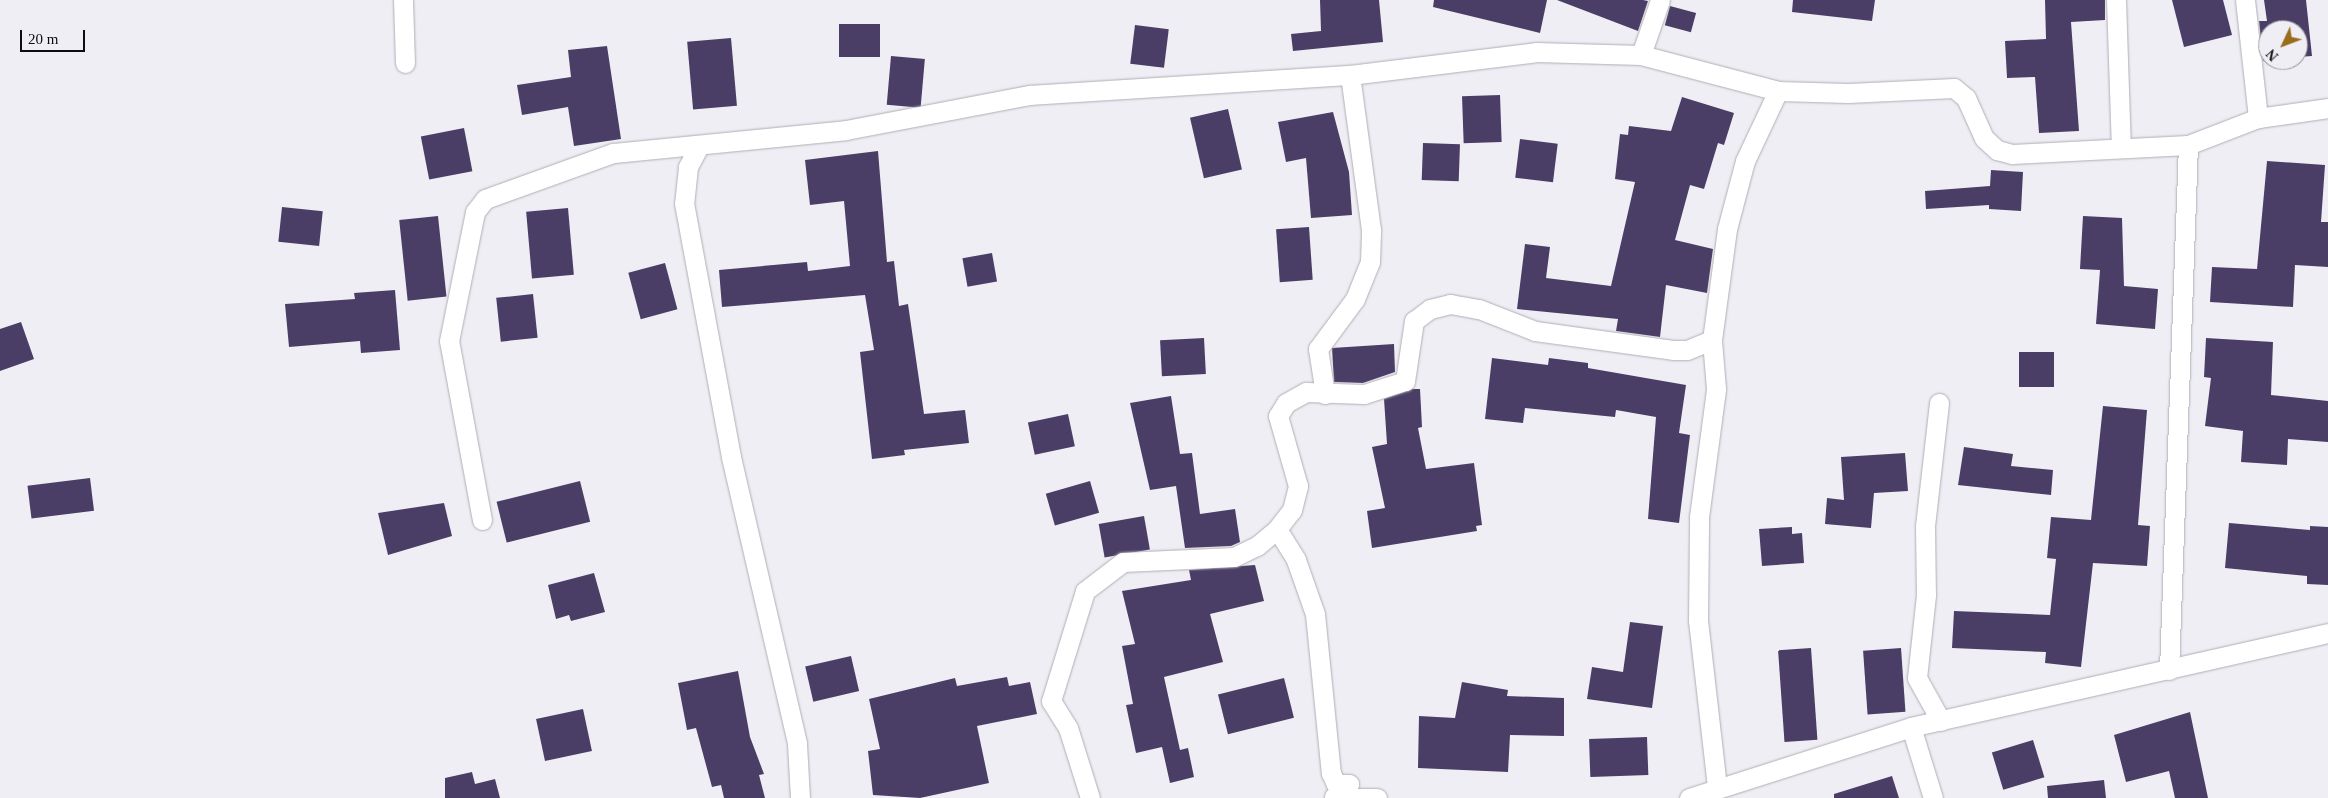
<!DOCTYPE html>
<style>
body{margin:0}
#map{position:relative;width:2328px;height:798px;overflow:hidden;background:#f0eef5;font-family:Georgia,serif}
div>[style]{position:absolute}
.building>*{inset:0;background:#4a3e66;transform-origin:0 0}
.roads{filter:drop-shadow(0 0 1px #afaeb4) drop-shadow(0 0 1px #afaeb4)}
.street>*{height:19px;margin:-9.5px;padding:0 9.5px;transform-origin:9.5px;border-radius:9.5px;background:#fff}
span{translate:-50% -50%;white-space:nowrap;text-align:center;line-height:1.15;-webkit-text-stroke:5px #f0eef5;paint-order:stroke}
.north{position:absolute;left:2258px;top:20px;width:50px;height:50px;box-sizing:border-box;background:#f0eef5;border:1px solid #959499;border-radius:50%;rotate:227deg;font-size:14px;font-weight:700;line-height:20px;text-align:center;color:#0d0d0f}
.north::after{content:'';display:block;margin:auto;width:18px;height:22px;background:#996d1c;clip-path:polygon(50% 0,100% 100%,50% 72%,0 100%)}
.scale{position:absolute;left:20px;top:30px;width:65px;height:22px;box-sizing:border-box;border:2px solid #0d0d0f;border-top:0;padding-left:6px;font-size:15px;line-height:18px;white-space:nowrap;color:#0d0d0f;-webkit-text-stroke:4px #f0eef5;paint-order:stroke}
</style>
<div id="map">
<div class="building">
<i style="clip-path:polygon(1320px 0,1379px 0,1383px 42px,1293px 51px,1291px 34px,1321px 31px)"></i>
<i style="clip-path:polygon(1434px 0,1547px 0,1540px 33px,1433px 7px)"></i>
<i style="clip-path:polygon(1557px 0,1643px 0,1648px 1px,1638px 31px)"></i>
<i style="clip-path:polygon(1793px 0,1875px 0,1872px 21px,1792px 12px)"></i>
<i style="clip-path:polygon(2045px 0,2105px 0,2105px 20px,2071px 22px,2079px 131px,2039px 133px,2035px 77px,2007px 78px,2005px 41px,2046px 39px)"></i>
<i style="clip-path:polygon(2172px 0,2223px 0,2232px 35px,2184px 47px)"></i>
<i style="clip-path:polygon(2264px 0,2306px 0,2312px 56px,2298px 57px,2298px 30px,2268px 30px,2270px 60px,2263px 61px,2259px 21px,2267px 21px)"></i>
<i style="left:1670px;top:6px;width:27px;height:20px;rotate:15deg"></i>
<i style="left:839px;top:24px;width:41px;height:33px"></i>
<i style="left:1135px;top:25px;width:34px;height:39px;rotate:7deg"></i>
<i style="left:731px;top:38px;width:68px;height:44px;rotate:85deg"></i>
<i style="clip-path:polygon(607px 46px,621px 139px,574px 146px,568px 107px,522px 115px,517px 85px,571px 77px,568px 50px)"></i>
<i style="left:891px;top:56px;width:34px;height:49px;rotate:5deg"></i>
<i style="left:1500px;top:95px;width:47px;height:38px;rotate:88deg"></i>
<i style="clip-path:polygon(1682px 97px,1734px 113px,1724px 145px,1718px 143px,1704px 189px,1690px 185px,1675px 240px,1713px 249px,1707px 293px,1666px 285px,1660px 337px,1616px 331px,1618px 319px,1517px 309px,1525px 244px,1550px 247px,1546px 278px,1611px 286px,1635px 182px,1615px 179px,1620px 134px,1628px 135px,1629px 126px,1671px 131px)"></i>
<i style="left:1228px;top:109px;width:62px;height:39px;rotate:77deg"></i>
<i style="clip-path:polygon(1333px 112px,1349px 172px,1352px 215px,1311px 218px,1306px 158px,1286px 162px,1278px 122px)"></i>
<i style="left:464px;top:128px;width:44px;height:44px;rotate:79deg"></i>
<i style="left:1520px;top:139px;width:38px;height:39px;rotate:7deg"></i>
<i style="left:1423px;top:143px;width:37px;height:37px;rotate:2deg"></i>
<i style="clip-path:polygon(878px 151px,887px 262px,894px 261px,899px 306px,908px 304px,924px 414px,965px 410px,969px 443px,904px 450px,905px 455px,872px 459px,860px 352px,874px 350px,865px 295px,722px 307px,719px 270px,807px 262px,808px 271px,850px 266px,844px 201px,810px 205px,805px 160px)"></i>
<i style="clip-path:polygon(2267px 161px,2325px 165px,2321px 222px,2328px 222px,2328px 267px,2295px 265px,2293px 307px,2210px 302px,2212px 267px,2257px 269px)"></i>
<i style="clip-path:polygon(1991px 170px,2023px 172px,2021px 211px,1989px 209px,1989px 205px,1926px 209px,1925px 191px,1990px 186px)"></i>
<i style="left:282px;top:207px;width:41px;height:35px;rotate:6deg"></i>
<i style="left:568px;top:208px;width:67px;height:42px;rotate:85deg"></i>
<i style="left:438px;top:216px;width:81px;height:39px;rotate:84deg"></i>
<i style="clip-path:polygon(2083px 216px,2122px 218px,2124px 286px,2158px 289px,2155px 329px,2096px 324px,2100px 270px,2080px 269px)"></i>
<i style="left:1309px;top:227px;width:53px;height:33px;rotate:86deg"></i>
<i style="left:992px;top:253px;width:29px;height:30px;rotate:80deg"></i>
<i style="left:665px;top:263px;width:48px;height:38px;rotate:75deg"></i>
<i style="clip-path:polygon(395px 290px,400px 350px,361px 353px,360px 341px,289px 347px,285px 304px,355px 299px,354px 293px)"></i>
<i style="left:533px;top:294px;width:44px;height:37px;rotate:84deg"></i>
<i style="clip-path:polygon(21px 322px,34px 359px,0 371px,0 329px)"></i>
<i style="left:1204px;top:338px;width:36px;height:44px;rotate:87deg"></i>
<i style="clip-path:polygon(2206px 338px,2273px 342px,2271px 395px,2328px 401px,2328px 442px,2288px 439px,2287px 465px,2241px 462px,2243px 431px,2205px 426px,2211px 378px,2204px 377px)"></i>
<i style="clip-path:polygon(1394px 344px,1395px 372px,1363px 383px,1334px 382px,1332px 348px)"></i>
<i style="left:2019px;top:352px;width:35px;height:35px"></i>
<i style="clip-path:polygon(1492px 358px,1548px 365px,1549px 358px,1588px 363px,1588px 368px,1686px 385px,1679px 433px,1690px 435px,1679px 523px,1648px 519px,1656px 417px,1616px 410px,1615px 417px,1525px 408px,1523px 423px,1485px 419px)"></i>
<i style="clip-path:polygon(1412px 389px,1420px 389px,1422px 427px,1418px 428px,1426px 469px,1474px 463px,1482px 525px,1476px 526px,1477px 531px,1372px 548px,1367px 511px,1385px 508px,1372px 447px,1387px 444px,1384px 399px)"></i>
<i style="clip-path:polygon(1171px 396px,1180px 454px,1192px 453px,1200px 514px,1235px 509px,1240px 542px,1231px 546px,1185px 548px,1176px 486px,1150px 490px,1130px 403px)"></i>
<i style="clip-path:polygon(2103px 406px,2147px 410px,2138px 525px,2150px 526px,2147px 566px,2093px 563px,2081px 667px,2045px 663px,2046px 652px,1952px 648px,1954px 611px,2050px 615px,2056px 559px,2047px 558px,2051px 517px,2091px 520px)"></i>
<i style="left:1068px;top:414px;width:33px;height:41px;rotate:78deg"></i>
<i style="clip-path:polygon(1964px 447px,2013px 454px,2011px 466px,2053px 470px,2051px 495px,1958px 485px)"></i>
<i style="clip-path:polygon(1905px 453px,1908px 491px,1874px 493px,1871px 528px,1825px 524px,1827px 498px,1844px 500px,1841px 457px)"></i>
<i style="left:90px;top:478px;width:33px;height:63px;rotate:83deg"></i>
<i style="left:580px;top:481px;width:42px;height:86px;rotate:76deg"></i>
<i style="left:1090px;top:481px;width:33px;height:46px;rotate:74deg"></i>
<i style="clip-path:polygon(444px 503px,452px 536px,388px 555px,378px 513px)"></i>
<i style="left:1144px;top:516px;width:34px;height:46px;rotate:80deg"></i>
<i style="clip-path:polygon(2229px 523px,2310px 530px,2310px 526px,2328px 527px,2328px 585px,2307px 584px,2307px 576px,2225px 568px)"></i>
<i style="clip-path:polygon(1792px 527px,1792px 534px,1802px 533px,1804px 563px,1762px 566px,1759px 529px)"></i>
<i style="clip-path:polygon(1255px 565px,1264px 601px,1210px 614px,1223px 662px,1164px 677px,1180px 750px,1188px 748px,1194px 777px,1170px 783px,1162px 747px,1136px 753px,1126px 705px,1133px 704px,1122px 646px,1135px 644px,1122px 591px,1191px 580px,1189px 570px)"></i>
<i style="clip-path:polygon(594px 573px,605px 612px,571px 621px,569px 615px,556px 619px,548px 585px)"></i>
<i style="clip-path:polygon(1630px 622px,1663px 626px,1652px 708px,1587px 699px,1592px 667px,1623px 672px)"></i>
<i style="left:1811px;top:648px;width:92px;height:33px;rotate:86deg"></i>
<i style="left:1901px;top:648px;width:64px;height:38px;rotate:86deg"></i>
<i style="left:851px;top:656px;width:36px;height:47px;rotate:77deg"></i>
<i style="clip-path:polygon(738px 671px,750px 737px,764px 774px,759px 775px,765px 798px,724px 798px,721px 785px,712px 787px,696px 728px,687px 730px,678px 683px)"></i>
<i style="clip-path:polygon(1007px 677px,1009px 686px,1030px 682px,1037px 714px,977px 726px,989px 783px,920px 798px,873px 795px,868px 751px,880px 749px,869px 699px,955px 678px,957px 686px)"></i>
<i style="left:1284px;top:678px;width:41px;height:68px;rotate:76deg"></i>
<i style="clip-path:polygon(1462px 682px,1508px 690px,1507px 696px,1564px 698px,1564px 736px,1510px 735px,1508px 772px,1418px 768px,1419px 716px,1455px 718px)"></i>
<i style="left:583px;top:709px;width:43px;height:48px;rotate:78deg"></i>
<i style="clip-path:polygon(2190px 712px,2208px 798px,2175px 798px,2169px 771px,2126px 782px,2114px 735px)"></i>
<i style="left:1647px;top:737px;width:38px;height:58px;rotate:88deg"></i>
<i style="left:2033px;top:740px;width:39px;height:43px;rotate:73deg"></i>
<i style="clip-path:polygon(472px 772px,475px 784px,495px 779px,500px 798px,445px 798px,445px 778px)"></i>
<i style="clip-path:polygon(1892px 776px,1899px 798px,1834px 798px,1834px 794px)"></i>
<i style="clip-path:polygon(2104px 780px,2106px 798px,2048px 798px,2047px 786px)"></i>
</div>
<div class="roads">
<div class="street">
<i style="left:403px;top:0;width:63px;rotate:88.2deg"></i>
<i style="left:2116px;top:0;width:148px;rotate:88.1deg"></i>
<i style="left:2245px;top:0;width:119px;rotate:83.7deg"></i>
<i style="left:1641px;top:55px;width:58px;rotate:-70.9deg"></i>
<i style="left:699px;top:146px;width:24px;rotate:118deg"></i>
<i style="left:688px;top:167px;width:36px;rotate:96deg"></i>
<i style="left:684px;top:203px;width:258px;rotate:79.5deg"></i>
<i style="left:731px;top:457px;width:294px;rotate:77deg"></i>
<i style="left:797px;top:744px;width:54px;rotate:86.8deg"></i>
<i style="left:1325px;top:394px;width:46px;rotate:-98.8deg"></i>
<i style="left:1318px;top:349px;width:62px;rotate:-53.5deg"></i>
<i style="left:1355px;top:299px;width:40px;rotate:-68deg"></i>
<i style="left:1370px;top:262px;width:32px;rotate:-88deg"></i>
<i style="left:1371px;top:230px;width:156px;rotate:-97.7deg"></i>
<i style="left:1939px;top:403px;width:124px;rotate:96.5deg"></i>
<i style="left:1925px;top:526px;width:69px;rotate:89.2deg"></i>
<i style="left:1926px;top:595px;width:83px;rotate:96.2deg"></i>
<i style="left:1917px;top:678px;width:49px;rotate:60.8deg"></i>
<i style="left:482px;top:520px;width:182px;rotate:-100.4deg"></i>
<i style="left:449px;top:341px;width:132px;rotate:-78.6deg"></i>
<i style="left:475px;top:212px;width:16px;rotate:-52deg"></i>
<i style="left:485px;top:199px;width:136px;rotate:-19.8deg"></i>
<i style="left:613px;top:153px;width:234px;rotate:-5.6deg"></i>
<i style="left:846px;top:130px;width:187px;rotate:-10.8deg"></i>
<i style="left:1030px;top:95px;width:321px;rotate:-3.6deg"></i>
<i style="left:1350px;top:75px;width:187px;rotate:-7deg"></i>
<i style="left:1536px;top:52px;width:105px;rotate:1.6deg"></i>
<i style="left:1641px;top:55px;width:142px;rotate:14.7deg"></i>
<i style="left:1778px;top:91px;width:70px;rotate:1.6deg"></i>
<i style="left:1848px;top:93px;width:106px;rotate:-2.7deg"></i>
<i style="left:1954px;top:88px;width:16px;rotate:40deg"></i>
<i style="left:1966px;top:98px;width:44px;rotate:65.8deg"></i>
<i style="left:1984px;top:138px;width:18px;rotate:43deg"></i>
<i style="left:1997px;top:150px;width:16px;rotate:15deg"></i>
<i style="left:2012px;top:154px;width:176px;rotate:-2.9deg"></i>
<i style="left:2188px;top:145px;width:75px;rotate:-21.1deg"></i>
<i style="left:2258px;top:118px;width:71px;rotate:-8.1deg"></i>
<i style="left:1277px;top:529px;width:36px;rotate:58deg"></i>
<i style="left:1296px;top:560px;width:57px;rotate:70.6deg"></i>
<i style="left:1315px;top:614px;width:160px;rotate:84.3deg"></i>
<i style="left:1331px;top:773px;width:12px;rotate:66deg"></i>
<i style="left:1336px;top:784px;width:13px"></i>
<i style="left:1349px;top:784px;width:20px;rotate:139deg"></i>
<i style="left:1334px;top:797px;width:5px;rotate:11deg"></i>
<i style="left:2169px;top:670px;width:525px;rotate:-87.93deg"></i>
<i style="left:1717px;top:787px;width:167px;rotate:-96.5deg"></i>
<i style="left:1698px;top:621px;width:104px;rotate:-89.4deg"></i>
<i style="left:1699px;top:517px;width:129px;rotate:-82.4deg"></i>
<i style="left:1716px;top:389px;width:49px;rotate:-94.7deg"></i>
<i style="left:1712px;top:340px;width:112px;rotate:-82.3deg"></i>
<i style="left:1727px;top:229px;width:70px;rotate:-75.2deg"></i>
<i style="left:1745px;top:161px;width:77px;rotate:-64.8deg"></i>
<i style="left:1090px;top:798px;width:73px;rotate:-107.4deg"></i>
<i style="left:1068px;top:728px;width:32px;rotate:-122deg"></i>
<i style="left:1051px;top:701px;width:115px;rotate:-72.8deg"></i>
<i style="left:1085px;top:591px;width:48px;rotate:-37.3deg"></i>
<i style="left:1123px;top:562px;width:111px;rotate:-2.6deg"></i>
<i style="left:1234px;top:557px;width:25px;rotate:-26deg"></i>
<i style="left:1257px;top:546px;width:26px;rotate:-40deg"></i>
<i style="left:1277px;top:529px;width:24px;rotate:-52deg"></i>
<i style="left:1292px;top:510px;width:25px;rotate:-76deg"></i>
<i style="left:1298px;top:486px;width:73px;rotate:-105.9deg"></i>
<i style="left:1278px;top:416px;width:15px;rotate:-58deg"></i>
<i style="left:1286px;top:403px;width:23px;rotate:-29deg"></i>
<i style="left:1306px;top:392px;width:58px;rotate:2deg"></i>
<i style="left:1364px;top:394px;width:43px;rotate:-17.6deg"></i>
<i style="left:1405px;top:381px;width:61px;rotate:-81.5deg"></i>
<i style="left:1414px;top:321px;width:20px;rotate:-37deg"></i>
<i style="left:1430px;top:309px;width:21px;rotate:-14deg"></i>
<i style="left:1450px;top:304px;width:29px;rotate:10deg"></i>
<i style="left:1479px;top:309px;width:60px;rotate:21.4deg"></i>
<i style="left:1535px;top:331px;width:139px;rotate:7.8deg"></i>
<i style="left:1673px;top:350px;width:14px"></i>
<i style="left:1687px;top:350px;width:27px;rotate:-22deg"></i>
<i style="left:1355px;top:798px;width:22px"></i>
<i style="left:1689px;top:798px;width:233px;rotate:-17.7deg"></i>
<i style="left:1933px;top:798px;width:74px;rotate:-107.2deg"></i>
<i style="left:1911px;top:727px;width:427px;rotate:-12.7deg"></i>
</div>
</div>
<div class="north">N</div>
<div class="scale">20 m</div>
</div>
